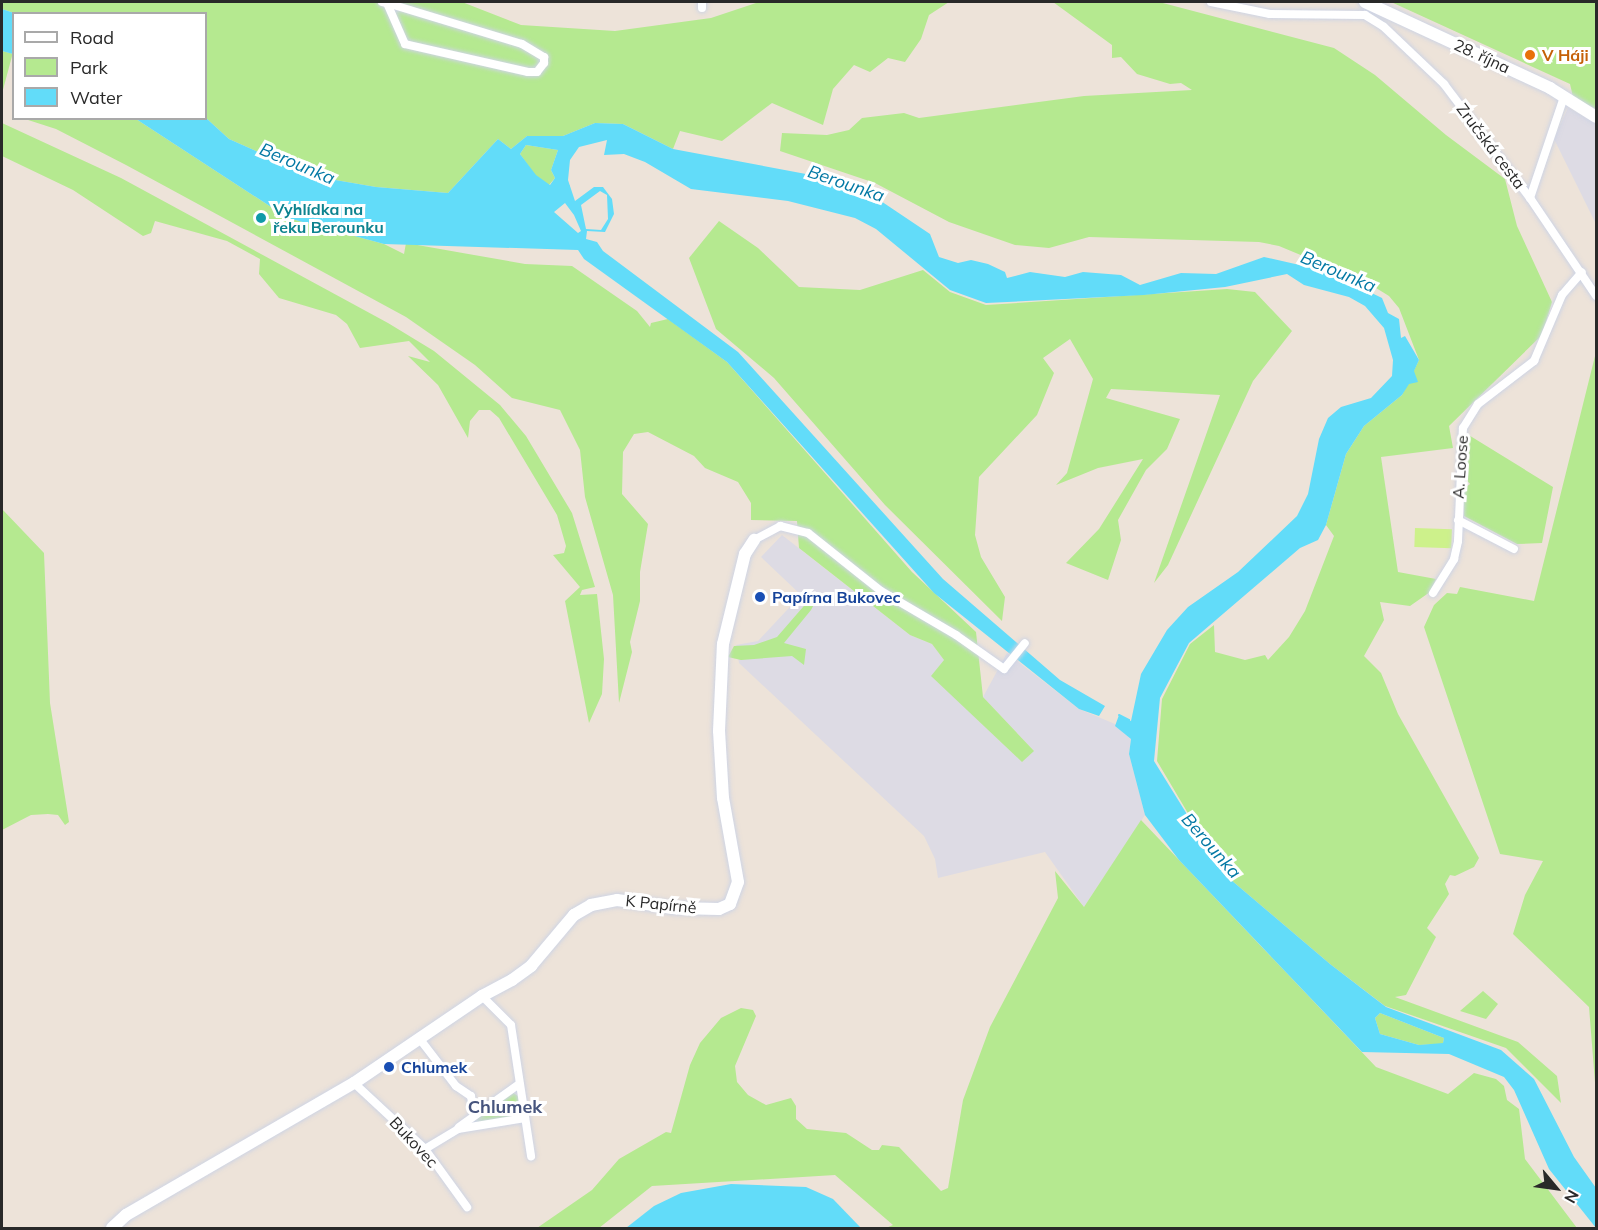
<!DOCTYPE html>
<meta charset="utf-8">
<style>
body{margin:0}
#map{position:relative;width:1598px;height:1230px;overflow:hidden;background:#ede3d9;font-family:Mulish,sans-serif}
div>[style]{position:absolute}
.industrial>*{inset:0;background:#dddbe4}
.green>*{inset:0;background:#b5e990;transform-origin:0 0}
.pitch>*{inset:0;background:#cdf18b;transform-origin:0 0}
.water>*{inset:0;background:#62dcf9}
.stream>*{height:2px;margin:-1px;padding:0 1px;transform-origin:1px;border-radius:1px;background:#62dcf9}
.roads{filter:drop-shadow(0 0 2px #ced4e4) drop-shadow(0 0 2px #ced4e4)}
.street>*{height:8px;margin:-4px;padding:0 4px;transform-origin:4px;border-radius:4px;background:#fff}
.secondary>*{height:12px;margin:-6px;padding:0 6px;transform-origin:6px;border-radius:6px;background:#fff}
.dots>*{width:16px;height:16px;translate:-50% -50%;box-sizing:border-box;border:3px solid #fff;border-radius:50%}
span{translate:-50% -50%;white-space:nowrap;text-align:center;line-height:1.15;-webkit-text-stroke:6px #fff;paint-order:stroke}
.food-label{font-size:16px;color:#c56008;font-weight:700}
.left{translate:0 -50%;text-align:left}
.street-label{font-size:16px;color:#292929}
.culture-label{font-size:16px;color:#0d838f;font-weight:700}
.transit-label{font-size:16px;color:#164399;font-weight:700}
.water-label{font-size:18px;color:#0278a4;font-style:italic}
.neighbourhood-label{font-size:18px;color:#46547d;font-weight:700}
.frame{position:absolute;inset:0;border:3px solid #292929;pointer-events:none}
.legend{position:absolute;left:12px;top:12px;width:195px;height:108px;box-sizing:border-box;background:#fff;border:2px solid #a9a9a9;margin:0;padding:8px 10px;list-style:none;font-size:18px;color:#292929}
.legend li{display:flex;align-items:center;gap:12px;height:30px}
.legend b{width:30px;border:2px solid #a9a9a9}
.north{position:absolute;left:1526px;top:1158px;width:60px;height:60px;-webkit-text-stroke:4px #fff;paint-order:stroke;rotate:119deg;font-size:16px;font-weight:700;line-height:24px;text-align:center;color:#292929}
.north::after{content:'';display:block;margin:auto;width:21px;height:27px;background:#292929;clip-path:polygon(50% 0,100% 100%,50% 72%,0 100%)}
</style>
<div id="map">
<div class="industrial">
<i style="clip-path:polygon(1568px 108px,1596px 124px,1596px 224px,1554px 139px)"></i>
<i style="clip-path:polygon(782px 535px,910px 635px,932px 644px,944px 660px,932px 676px,1022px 762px,1033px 750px,983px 697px,1007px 653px,1079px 709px,1115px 724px,1131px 739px,1129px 754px,1145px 815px,1084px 907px,1045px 852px,938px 878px,935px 859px,924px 836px,739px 663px,736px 645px,758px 641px,801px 595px,761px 557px)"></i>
</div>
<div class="green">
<i style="clip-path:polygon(2px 2px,462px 2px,521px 25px,615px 31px,711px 18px,759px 2px,949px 2px,929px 15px,921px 39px,905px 62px,888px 58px,870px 72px,854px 65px,833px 89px,823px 125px,772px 103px,722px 141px,680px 131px,673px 149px,623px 124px,595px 123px,563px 136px,527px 136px,511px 149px,498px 139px,448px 193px,376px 187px,312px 176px,229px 139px,206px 118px,206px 14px,14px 13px,2px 9px)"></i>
<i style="clip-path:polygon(1053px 2px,1159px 2px,1334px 48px,1375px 75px,1446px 135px,1505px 179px,1517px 226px,1552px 302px,1542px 335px,1449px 426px,1453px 448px,1381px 457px,1398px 572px,1436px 579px,1430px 592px,1410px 606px,1380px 602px,1384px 620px,1364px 656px,1381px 673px,1398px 714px,1479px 858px,1474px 867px,1455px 876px,1450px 875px,1445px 884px,1449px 894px,1427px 928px,1436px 937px,1406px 995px,1395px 997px,1518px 1042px,1557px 1076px,1561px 1103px,1506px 1048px,1385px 1006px,1330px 964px,1224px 874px,1157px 761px,1162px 699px,1190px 644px,1214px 625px,1215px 652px,1245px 660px,1265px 655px,1268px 660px,1289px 637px,1305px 611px,1334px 536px,1326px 525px,1346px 454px,1364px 426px,1402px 395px,1419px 360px,1399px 308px,1389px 296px,1368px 283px,1279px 246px,1259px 242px,1089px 237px,1049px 248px,1015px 245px,949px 222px,875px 183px,780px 151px,782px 133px,827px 135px,849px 130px,862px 118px,904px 113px,919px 118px,1084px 96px,1192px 90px,1181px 83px,1170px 84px,1137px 74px,1121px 57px,1112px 58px,1112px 45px)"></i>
<i style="clip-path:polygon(1391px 2px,1596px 2px,1596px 109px,1573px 97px,1570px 84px)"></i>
<i style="left:2px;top:51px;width:11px;height:59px;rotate:15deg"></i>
<i style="clip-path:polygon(25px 119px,136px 119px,288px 218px,384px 244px,404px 254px,406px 243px,525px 264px,572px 266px,637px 311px,650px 327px,651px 323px,668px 319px,727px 362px,912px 572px,976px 632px,983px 697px,1034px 751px,1022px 762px,931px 676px,944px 660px,932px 644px,910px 635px,799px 548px,797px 521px,751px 520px,751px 503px,738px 482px,705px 468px,694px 456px,648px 432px,634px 434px,623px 452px,622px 494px,648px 524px,640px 572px,640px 601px,630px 642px,632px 652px,619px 703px,613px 595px,585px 497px,580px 450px,560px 410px,512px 398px,475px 365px,406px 317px,126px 165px,56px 129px)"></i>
<i style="clip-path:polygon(2px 123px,121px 178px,388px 323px,434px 351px,500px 405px,526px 436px,572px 513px,595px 587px,582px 590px,580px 595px,597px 594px,604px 659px,602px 694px,589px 723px,565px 601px,580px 587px,553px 555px,564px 553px,566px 546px,557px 515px,499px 418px,490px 410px,479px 410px,470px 421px,468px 438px,438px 385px,408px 356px,430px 362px,409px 341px,360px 348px,347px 324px,336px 315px,279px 298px,259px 274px,260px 259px,227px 241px,155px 221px,151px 233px,143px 236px,73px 190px,2px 156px)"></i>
<i style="clip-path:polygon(526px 145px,558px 150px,551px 170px,555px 178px,549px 185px,535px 175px,520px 154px)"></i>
<i style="clip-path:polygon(719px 221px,758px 248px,799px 287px,860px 290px,923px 270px,950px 292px,986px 305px,1227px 289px,1255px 292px,1292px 331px,1253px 381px,1168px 565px,1154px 583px,1220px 395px,1111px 389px,1106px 398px,1180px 419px,1167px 449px,1146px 470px,1118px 520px,1121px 540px,1108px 580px,1066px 563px,1099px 529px,1143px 459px,1098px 468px,1056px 485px,1067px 473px,1093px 379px,1070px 339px,1043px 358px,1054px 373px,1037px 415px,979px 477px,975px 535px,981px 557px,1005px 597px,1002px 621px,885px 505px,774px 378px,716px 329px,689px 258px)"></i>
<i style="clip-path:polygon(1596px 352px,1596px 1095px,1589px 1007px,1513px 934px,1525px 895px,1543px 861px,1500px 854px,1424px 627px,1434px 605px,1447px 593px,1457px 594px,1460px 587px,1534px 601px)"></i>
<i style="clip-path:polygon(1467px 434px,1553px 487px,1542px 543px,1517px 544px,1464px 516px,1463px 489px,1470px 484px,1464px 477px)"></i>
<i style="clip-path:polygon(2px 509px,44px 553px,50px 703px,69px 822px,65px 825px,58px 815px,48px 814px,31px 815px,2px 830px)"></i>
<i style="clip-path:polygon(816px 592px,820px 593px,811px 610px,784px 643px,806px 649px,804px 665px,792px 656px,741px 660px,728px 657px,734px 646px,754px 645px,777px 637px)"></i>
<i style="clip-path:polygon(1141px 820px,1376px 1067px,1448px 1094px,1474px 1073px,1496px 1079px,1504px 1086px,1507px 1100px,1519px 1109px,1525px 1159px,1577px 1228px,886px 1228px,893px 1225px,835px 1175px,652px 1186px,599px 1228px,537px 1228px,592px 1190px,619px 1159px,666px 1132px,671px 1133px,690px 1065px,700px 1043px,721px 1018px,741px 1008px,753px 1010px,756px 1016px,735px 1066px,737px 1082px,748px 1095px,766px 1105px,791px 1098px,796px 1106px,796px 1119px,807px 1129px,846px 1133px,872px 1150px,879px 1150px,882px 1145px,899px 1147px,941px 1191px,948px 1188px,963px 1100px,990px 1027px,1058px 898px,1055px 871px,1084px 907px)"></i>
<i style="clip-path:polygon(1483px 991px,1498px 1004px,1486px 1019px,1460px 1011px)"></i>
<i style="clip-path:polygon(1380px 1013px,1444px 1038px,1443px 1044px,1419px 1045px,1380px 1034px,1375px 1018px)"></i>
<i style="clip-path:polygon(512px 1092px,518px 1096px,521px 1115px,463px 1127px)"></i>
</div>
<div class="pitch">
<i style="left:1415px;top:528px;width:37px;height:19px;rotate:2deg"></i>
</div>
<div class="water">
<i style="clip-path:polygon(2px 9px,14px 13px,13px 54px,2px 51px)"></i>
<i style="clip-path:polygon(evenodd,206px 118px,229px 139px,312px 176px,376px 187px,448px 193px,498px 139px,511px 149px,527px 136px,563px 136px,595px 123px,623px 124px,673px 149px,854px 183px,930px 234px,939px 257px,958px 263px,971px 260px,988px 264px,1005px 272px,1007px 278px,1030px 272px,1065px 277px,1083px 272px,1121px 275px,1140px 285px,1181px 273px,1216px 274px,1264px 257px,1326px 271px,1382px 298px,1388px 313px,1399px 319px,1401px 338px,1405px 336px,1419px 360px,1414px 371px,1418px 382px,1409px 384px,1402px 395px,1364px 426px,1346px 454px,1326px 525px,1318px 540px,1300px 548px,1189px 643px,1160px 698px,1154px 761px,1224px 874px,1330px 964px,1386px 1007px,1501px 1050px,1534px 1079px,1574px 1157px,1596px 1188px,1596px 1228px,1549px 1169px,1514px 1090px,1504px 1077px,1449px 1054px,1362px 1052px,1179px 860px,1145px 815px,1129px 754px,1131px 739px,1115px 726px,1119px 715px,1131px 721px,1141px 674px,1167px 630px,1188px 607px,1238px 572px,1297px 516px,1308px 494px,1319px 439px,1328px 418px,1341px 407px,1371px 398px,1392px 376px,1393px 360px,1384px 328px,1365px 306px,1349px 297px,1304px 285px,1287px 274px,1225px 287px,1144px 295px,986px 303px,950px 290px,876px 229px,855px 218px,788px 201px,691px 189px,645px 162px,624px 154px,604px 155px,607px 140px,579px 147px,570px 160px,568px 180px,575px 201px,594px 187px,603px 187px,612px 199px,614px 214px,605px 232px,587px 231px,586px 239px,597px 242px,603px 251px,738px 352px,943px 579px,1060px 680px,1105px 706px,1099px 716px,1079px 709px,934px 593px,727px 362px,584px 259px,578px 250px,384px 244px,288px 218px,136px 119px,206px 118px,526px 145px,558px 150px,551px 170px,555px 178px,550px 185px,536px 175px,520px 154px,526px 145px,206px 118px,600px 191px,607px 195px,608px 219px,601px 230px,586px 229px,581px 205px,600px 191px,206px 118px,565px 203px,574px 215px,581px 231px,578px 233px,554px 212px,565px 203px,206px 118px,1380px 1013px,1444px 1038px,1443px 1043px,1419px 1045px,1380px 1034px,1375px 1018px,1380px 1013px)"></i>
<i style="clip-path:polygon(731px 1184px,806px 1187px,833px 1199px,861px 1228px,626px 1228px,654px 1206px,681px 1193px)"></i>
</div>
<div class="stream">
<i style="left:1119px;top:715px;width:11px;rotate:27deg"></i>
<i style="left:1129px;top:720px;width:3px;rotate:90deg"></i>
</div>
<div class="roads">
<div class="street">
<i style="left:382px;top:2px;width:5px;rotate:11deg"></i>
<i style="left:387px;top:3px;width:141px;rotate:16.9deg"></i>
<i style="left:522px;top:44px;width:26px;rotate:31deg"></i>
<i style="left:544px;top:57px;width:6px;rotate:90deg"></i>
<i style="left:544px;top:63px;width:11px;rotate:128deg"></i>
<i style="left:537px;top:72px;width:9px;rotate:180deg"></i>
<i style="left:528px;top:72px;width:126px;rotate:-167.2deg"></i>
<i style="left:405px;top:44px;width:45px;rotate:-113.7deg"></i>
<i style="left:1211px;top:2px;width:60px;rotate:11.5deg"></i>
<i style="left:1270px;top:14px;width:95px;rotate:0.6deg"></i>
<i style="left:1365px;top:15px;width:22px;rotate:32deg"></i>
<i style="left:1384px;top:27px;width:83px;rotate:43.5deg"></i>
<i style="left:1444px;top:84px;width:143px;rotate:53deg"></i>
<i style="left:1530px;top:198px;width:118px;rotate:56deg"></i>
<i style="left:702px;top:8px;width:6px;rotate:-90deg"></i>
<i style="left:1530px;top:198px;width:107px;rotate:-71.4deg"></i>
<i style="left:1458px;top:520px;width:63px;rotate:27.4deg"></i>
<i style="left:754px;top:540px;width:30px;rotate:-28deg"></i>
<i style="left:780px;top:526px;width:29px;rotate:14deg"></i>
<i style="left:808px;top:533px;width:93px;rotate:38.5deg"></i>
<i style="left:881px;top:591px;width:87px;rotate:30.4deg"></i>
<i style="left:956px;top:635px;width:59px;rotate:35.3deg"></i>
<i style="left:1004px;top:669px;width:33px;rotate:-51deg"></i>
<i style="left:1433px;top:593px;width:40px;rotate:-58deg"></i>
<i style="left:1454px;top:559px;width:18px;rotate:-77deg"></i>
<i style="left:1458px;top:541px;width:113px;rotate:-87.5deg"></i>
<i style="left:1463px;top:428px;width:28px;rotate:-58deg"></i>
<i style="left:1478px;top:404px;width:71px;rotate:-37.5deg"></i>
<i style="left:1534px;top:361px;width:72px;rotate:-67deg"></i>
<i style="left:1562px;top:295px;width:30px;rotate:-49deg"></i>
<i style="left:482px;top:996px;width:41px;rotate:45deg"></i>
<i style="left:511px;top:1025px;width:133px;rotate:81.3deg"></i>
<i style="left:419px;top:1038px;width:61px;rotate:52.4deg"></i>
<i style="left:456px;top:1086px;width:18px;rotate:34deg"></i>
<i style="left:471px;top:1096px;width:19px;rotate:81deg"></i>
<i style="left:354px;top:1083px;width:97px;rotate:42.9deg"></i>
<i style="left:425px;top:1149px;width:72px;rotate:54.1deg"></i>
<i style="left:459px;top:1127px;width:74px;rotate:-35.6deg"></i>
<i style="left:425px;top:1149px;width:39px;rotate:-31deg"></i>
<i style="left:458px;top:1129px;width:68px;rotate:-9.3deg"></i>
</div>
<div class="secondary">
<i style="left:1365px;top:2px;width:204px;rotate:24.9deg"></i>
<i style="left:1550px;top:88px;width:54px;rotate:32.2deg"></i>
<i style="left:112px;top:1228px;width:19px;rotate:-43deg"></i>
<i style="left:126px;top:1215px;width:263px;rotate:-30.1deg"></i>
<i style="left:354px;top:1083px;width:155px;rotate:-34.2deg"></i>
<i style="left:482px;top:996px;width:34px;rotate:-28deg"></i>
<i style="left:512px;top:980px;width:24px;rotate:-36deg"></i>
<i style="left:531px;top:966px;width:67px;rotate:-49.9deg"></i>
<i style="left:574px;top:915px;width:20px;rotate:-30deg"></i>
<i style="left:591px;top:905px;width:26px;rotate:-11deg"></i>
<i style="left:617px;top:900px;width:59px;rotate:7.9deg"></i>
<i style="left:675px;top:908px;width:44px;rotate:1.3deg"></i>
<i style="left:719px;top:909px;width:12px;rotate:-24deg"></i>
<i style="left:730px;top:904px;width:23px;rotate:-70deg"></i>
<i style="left:738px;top:882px;width:85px;rotate:-100.1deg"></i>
<i style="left:723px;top:798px;width:67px;rotate:-93.4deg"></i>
<i style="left:719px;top:731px;width:87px;rotate:-87.4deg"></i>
<i style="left:723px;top:644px;width:93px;rotate:-76.3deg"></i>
<i style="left:745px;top:554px;width:17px;rotate:-57deg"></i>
</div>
</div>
<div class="dots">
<i style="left:1530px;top:55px;background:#e8710a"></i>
<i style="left:261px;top:218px;background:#0f9aa8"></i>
<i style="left:760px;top:597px;background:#1a4fb4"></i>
<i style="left:389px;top:1067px;background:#1a4fb4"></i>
</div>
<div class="food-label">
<span class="left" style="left:1542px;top:55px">V Háji</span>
</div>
<div class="street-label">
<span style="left:1482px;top:56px;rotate:25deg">28. října</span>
<span style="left:1491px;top:146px;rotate:53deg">Zručská cesta</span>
<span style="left:1460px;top:467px;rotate:-86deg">A. Loose</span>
<span style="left:661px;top:904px;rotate:6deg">K Papírně</span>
<span style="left:414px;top:1142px;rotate:47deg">Bukovec</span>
</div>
<div class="culture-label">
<span class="left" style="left:273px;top:218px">Vyhlídka na<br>řeku Berounku</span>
</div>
<div class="transit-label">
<span class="left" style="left:772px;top:597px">Papírna Bukovec</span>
<span class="left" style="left:401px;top:1067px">Chlumek</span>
</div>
<div class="water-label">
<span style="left:297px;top:164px;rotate:23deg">Berounka</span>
<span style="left:846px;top:184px;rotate:19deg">Berounka</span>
<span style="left:1338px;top:272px;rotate:23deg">Berounka</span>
<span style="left:1211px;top:846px;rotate:49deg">Berounka</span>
</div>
<div class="neighbourhood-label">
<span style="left:505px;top:1107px">Chlumek</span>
</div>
<div class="frame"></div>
<ul class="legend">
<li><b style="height:8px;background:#fff"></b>Road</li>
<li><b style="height:16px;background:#b5e990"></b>Park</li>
<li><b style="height:16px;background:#62dcf9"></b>Water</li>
</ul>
<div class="north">N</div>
</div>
